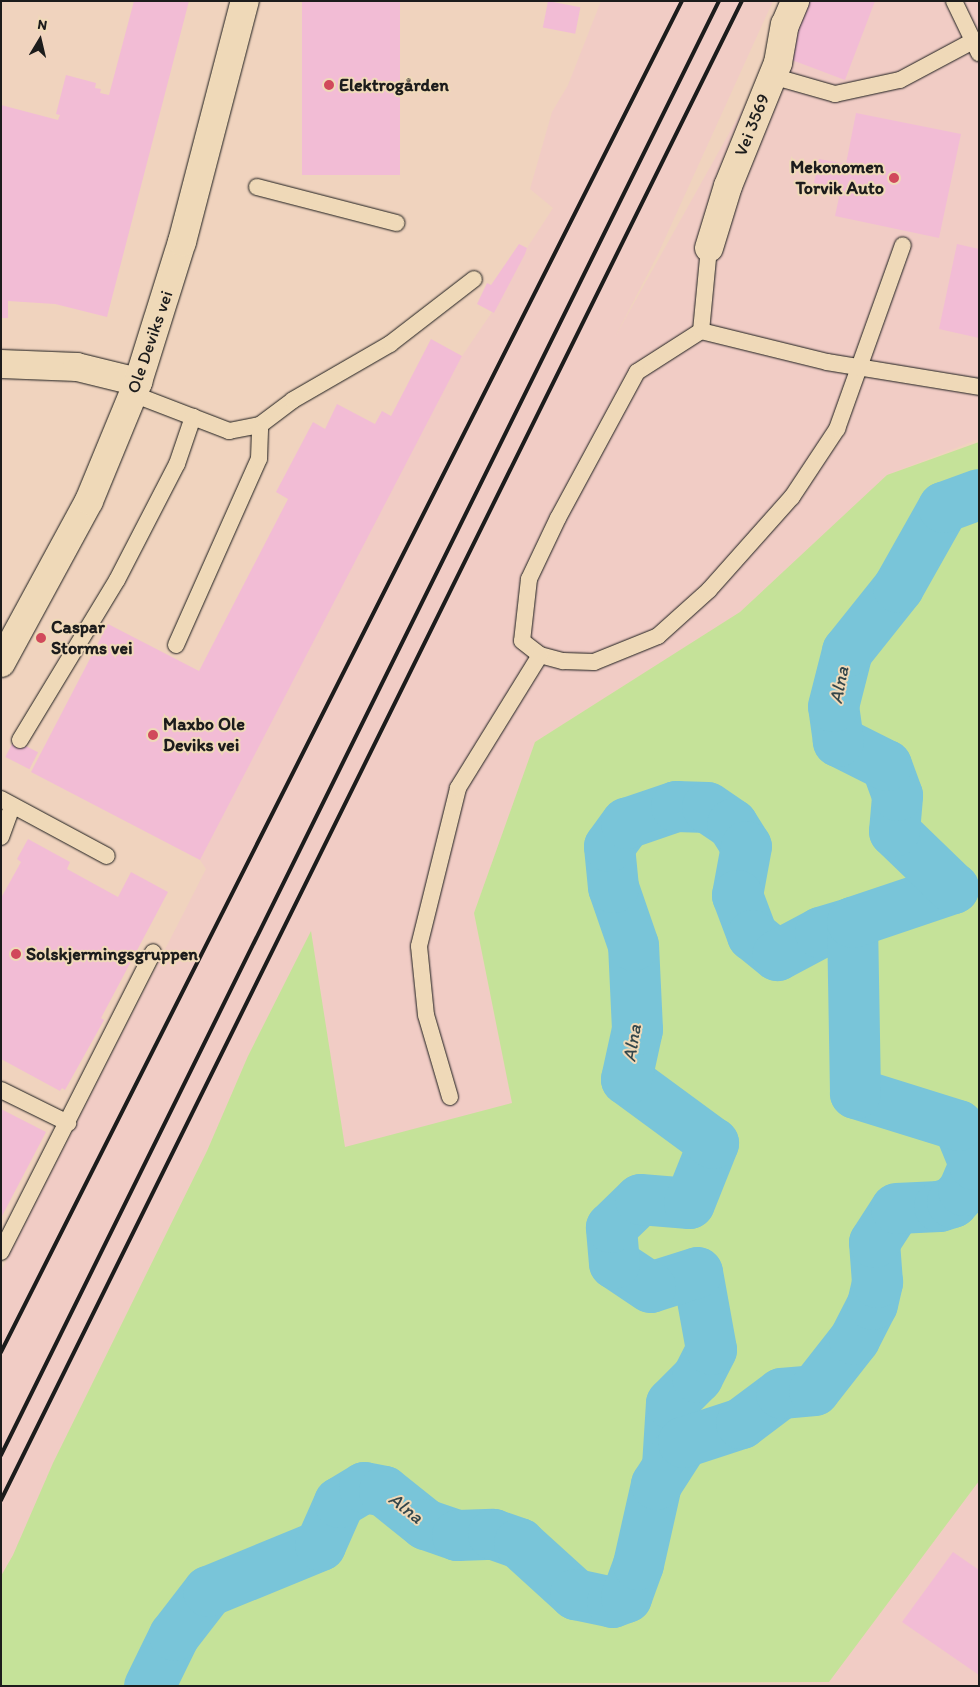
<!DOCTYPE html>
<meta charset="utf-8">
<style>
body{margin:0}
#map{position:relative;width:980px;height:1687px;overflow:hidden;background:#f0d3be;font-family:Itim,sans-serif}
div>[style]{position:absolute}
.built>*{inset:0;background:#f1ccc5}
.green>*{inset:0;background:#c5e299}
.river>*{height:51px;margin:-25.5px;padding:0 25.5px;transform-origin:25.5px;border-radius:25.5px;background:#79c5d9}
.building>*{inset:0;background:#f2bcd5;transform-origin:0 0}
.roads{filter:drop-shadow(0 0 1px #1c1c1c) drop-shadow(0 0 1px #1c1c1c)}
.lane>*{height:16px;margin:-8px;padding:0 8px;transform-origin:8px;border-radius:8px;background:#efd9b8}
.street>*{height:28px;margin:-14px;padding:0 14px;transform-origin:14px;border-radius:14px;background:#efd9b8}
.secondary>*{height:28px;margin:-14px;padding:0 14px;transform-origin:14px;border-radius:14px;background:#efd9b8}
.rail>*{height:4px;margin:-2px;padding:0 2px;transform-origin:2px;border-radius:2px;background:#1c1c1c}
.dots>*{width:14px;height:14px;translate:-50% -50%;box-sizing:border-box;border:2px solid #efd9b8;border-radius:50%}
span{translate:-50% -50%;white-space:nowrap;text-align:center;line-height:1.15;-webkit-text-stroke:4px #efd9b8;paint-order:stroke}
.poi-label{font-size:18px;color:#1c1c1c;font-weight:700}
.left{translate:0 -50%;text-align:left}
.right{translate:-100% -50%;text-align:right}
.street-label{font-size:18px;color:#1c1c1c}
.water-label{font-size:19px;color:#33464b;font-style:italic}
.frame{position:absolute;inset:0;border:2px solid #1c1c1c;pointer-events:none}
.north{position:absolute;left:15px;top:15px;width:50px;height:50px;-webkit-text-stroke:4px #efd9b8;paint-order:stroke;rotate:9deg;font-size:14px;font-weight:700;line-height:20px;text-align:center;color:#1c1c1c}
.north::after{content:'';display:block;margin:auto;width:18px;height:22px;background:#1c1c1c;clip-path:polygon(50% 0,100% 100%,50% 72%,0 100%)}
</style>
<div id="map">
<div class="built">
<i style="clip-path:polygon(601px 1px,773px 1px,658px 254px,615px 337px,803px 1px,979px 1px,979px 439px,887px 475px,740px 612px,535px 742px,474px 913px,512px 1103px,345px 1148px,311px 932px,248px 1056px,207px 1151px,53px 1463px,13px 1555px,1px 1576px,1px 1271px,206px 869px,200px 860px,462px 356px,492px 312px,494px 313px,527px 248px,553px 208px,530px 189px,552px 112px,568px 85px)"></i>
<i style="clip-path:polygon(979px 1481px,979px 1686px,464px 1686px,829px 1682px)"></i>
</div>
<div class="green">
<i style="clip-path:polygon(979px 442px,979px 1481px,829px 1682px,1px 1686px,1px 1576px,13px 1555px,53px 1463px,207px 1151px,248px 1056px,311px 931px,345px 1147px,512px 1103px,474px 913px,535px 742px,740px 612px,887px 475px)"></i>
</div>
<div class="river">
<i style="left:667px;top:1466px;width:63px;rotate:-86.4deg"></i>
<i style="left:671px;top:1403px;width:37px;rotate:-45deg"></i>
<i style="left:697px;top:1377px;width:31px;rotate:-63deg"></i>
<i style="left:711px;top:1349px;width:78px;rotate:-100.3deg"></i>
<i style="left:697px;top:1272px;width:49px;rotate:162.3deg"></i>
<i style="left:650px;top:1287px;width:43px;rotate:-146.3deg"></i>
<i style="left:614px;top:1263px;width:36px;rotate:-95deg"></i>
<i style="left:611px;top:1227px;width:40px;rotate:-44deg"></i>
<i style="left:640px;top:1199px;width:49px;rotate:4.7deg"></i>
<i style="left:689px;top:1203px;width:65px;rotate:-68.2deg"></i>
<i style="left:713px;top:1143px;width:108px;rotate:-143.7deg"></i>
<i style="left:626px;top:1079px;width:51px;rotate:-77.6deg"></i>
<i style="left:637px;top:1029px;width:84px;rotate:-92.7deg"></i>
<i style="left:633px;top:945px;width:61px;rotate:-109deg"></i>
<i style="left:613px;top:887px;width:41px;rotate:-95.6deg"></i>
<i style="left:609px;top:846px;width:29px;rotate:-54deg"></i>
<i style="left:626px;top:823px;width:53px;rotate:-18.8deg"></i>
<i style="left:676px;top:806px;width:31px;rotate:2deg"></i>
<i style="left:707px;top:807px;width:30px;rotate:34deg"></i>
<i style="left:732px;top:824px;width:26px;rotate:58deg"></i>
<i style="left:746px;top:846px;width:50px;rotate:100.4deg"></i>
<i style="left:737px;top:895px;width:43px;rotate:69.4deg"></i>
<i style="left:752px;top:935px;width:32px;rotate:39deg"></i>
<i style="left:777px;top:955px;width:49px;rotate:-28.1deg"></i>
<i style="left:820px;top:932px;width:34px;rotate:-17deg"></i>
<i style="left:149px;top:1686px;width:57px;rotate:-63.9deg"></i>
<i style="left:174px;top:1635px;width:56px;rotate:-52.3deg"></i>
<i style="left:208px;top:1591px;width:121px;rotate:-22.3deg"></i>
<i style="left:320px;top:1545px;width:47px;rotate:-66.2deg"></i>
<i style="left:339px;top:1502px;width:29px;rotate:-31deg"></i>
<i style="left:364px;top:1487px;width:20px;rotate:11deg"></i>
<i style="left:384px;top:1491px;width:53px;rotate:38.8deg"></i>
<i style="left:425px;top:1524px;width:34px;rotate:19deg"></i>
<i style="left:457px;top:1535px;width:36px;rotate:-2deg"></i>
<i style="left:493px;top:1534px;width:28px;rotate:19deg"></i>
<i style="left:519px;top:1543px;width:76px;rotate:42.3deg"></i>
<i style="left:575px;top:1594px;width:38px;rotate:12deg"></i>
<i style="left:612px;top:1602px;width:15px;rotate:-20deg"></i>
<i style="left:626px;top:1597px;width:35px;rotate:-70deg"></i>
<i style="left:638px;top:1564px;width:82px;rotate:-77.3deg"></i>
<i style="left:656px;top:1484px;width:50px;rotate:-57.3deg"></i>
<i style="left:683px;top:1442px;width:61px;rotate:-18.1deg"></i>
<i style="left:741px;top:1423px;width:50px;rotate:-36.9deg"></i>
<i style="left:781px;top:1393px;width:33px;rotate:-5deg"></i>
<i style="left:814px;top:1390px;width:65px;rotate:-51.9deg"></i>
<i style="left:854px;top:1339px;width:39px;rotate:-63deg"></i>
<i style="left:872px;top:1304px;width:23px;rotate:-77deg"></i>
<i style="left:877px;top:1282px;width:40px;rotate:-94.3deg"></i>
<i style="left:874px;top:1242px;width:40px;rotate:-57.1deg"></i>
<i style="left:896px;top:1208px;width:43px;rotate:-2.7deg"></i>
<i style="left:939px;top:1206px;width:14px;rotate:-17deg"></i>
<i style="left:952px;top:1202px;width:16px;rotate:-47deg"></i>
<i style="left:963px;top:1190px;width:28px;rotate:-67deg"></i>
<i style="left:974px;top:1164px;width:42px;rotate:-112.3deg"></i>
<i style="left:958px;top:1125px;width:108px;rotate:-162.7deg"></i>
<i style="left:855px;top:1093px;width:171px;rotate:-91deg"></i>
<i style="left:852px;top:922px;width:107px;rotate:-18.6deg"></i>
<i style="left:953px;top:888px;width:82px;rotate:-136deg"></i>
<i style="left:894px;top:831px;width:36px;rotate:-85deg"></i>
<i style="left:897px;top:795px;width:32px;rotate:-110deg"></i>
<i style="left:886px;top:765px;width:54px;rotate:-153.4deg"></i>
<i style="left:838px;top:741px;width:35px;rotate:-98deg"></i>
<i style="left:833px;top:706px;width:57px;rotate:-75.7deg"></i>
<i style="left:847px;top:651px;width:82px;rotate:-51.4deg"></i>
<i style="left:898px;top:587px;width:92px;rotate:-60.6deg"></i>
<i style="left:943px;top:507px;width:38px;rotate:-20deg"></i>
</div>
<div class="building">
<i style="clip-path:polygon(134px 1px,189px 1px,107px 317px,55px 304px,8px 301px,8px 318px,1px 318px,1px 105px,58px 120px,60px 115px,56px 114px,66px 75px,96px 83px,95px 88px,101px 89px,100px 93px,109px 95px)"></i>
<i style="left:302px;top:1px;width:98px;height:174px"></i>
<i style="left:548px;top:1px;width:33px;height:27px;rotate:11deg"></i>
<i style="clip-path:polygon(805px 1px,875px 1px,845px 80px,784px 57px)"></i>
<i style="clip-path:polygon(856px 113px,961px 134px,939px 238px,835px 216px,841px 188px,814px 183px,819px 159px,846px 164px)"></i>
<i style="clip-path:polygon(519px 244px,527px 248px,525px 254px,494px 313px,477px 304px,487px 283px,491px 285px)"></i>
<i style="clip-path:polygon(957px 244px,979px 249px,979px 338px,939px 329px)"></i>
<i style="clip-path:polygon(431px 339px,462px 356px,200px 860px,31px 772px,108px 624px,199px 671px,288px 499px,276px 492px,313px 422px,325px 429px,337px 404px,375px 424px,382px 411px,391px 416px)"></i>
<i style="left:14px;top:740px;width:27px;height:19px;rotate:27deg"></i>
<i style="clip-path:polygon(28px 839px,70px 862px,67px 869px,118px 897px,131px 872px,168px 892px,101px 1018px,104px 1020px,65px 1090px,62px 1088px,60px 1091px,1px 1059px,1px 898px,21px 862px,17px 859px)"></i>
<i style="clip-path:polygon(1px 1109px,46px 1132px,1px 1218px)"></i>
<i style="clip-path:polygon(953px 1552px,979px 1570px,979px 1675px,902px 1622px)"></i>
</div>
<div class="roads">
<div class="lane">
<i style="left:954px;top:1px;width:58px;rotate:64.3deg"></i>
<i style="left:772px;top:76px;width:66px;rotate:15.9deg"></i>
<i style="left:835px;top:94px;width:66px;rotate:-12.2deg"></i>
<i style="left:900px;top:80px;width:83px;rotate:-28.1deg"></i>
<i style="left:257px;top:187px;width:144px;rotate:14.5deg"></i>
<i style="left:709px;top:248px;width:83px;rotate:95.5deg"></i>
<i style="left:701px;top:331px;width:76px;rotate:147.4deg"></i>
<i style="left:637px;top:372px;width:166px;rotate:118.4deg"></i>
<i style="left:558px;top:518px;width:68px;rotate:115.4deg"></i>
<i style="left:529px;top:579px;width:62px;rotate:96.4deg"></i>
<i style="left:522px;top:641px;width:23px;rotate:38deg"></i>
<i style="left:540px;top:655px;width:24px;rotate:15deg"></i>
<i style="left:563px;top:661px;width:31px;rotate:2deg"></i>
<i style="left:594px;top:662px;width:69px;rotate:-22.1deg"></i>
<i style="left:658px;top:636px;width:69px;rotate:-42deg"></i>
<i style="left:709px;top:590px;width:125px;rotate:-48.3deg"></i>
<i style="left:792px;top:497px;width:82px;rotate:-56.5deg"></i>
<i style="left:837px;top:429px;width:195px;rotate:-70.3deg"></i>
<i style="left:701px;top:331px;width:130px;rotate:13.8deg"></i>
<i style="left:827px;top:362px;width:154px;rotate:9.3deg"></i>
<i style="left:133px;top:394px;width:103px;rotate:21.1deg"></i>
<i style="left:229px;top:431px;width:32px;rotate:-11deg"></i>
<i style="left:260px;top:425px;width:41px;rotate:-37.1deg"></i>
<i style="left:293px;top:400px;width:112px;rotate:-30deg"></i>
<i style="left:390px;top:344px;width:106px;rotate:-37.7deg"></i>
<i style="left:176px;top:645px;width:204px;rotate:-66deg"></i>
<i style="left:259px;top:459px;width:34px;rotate:-88deg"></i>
<i style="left:20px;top:740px;width:187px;rotate:-58.8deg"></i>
<i style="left:117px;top:580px;width:131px;rotate:-62.7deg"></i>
<i style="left:177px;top:464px;width:50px;rotate:-71.2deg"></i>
<i style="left:1px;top:799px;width:120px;rotate:28.3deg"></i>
<i style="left:1px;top:837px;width:33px;rotate:-70deg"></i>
<i style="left:1px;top:1090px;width:75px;rotate:26.2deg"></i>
<i style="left:450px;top:1097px;width:85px;rotate:-106.3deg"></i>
<i style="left:426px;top:1015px;width:69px;rotate:-95.8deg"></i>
<i style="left:419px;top:946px;width:163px;rotate:-76.1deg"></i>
<i style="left:458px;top:788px;width:156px;rotate:-58.3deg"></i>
<i style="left:1px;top:1252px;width:336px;rotate:-63.1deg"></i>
</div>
<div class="street">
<i style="left:709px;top:248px;width:65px;rotate:-73deg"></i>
<i style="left:728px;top:186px;width:133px;rotate:-67.9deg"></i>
<i style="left:778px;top:63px;width:39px;rotate:-80deg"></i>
<i style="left:785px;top:25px;width:26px;rotate:-67deg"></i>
<i style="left:1px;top:364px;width:76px;rotate:2.3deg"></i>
<i style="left:77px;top:367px;width:63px;rotate:13.8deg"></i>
</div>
<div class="secondary">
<i style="left:1px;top:663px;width:184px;rotate:-61.5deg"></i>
<i style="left:89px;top:501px;width:129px;rotate:-67.6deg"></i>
<i style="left:138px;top:382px;width:147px;rotate:-72.6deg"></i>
<i style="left:182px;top:242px;width:249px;rotate:-75.4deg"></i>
</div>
</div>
<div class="rail">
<i style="left:1px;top:1352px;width:1513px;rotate:-63.25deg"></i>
<i style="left:1px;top:1455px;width:1622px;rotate:-63.72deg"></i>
<i style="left:1px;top:1500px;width:1672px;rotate:-63.7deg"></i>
</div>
<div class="dots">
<i style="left:329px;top:85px;background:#d1495b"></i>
<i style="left:894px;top:178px;background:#d1495b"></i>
<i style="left:41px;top:638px;background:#d1495b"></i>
<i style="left:153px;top:735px;background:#d1495b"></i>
<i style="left:16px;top:954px;background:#d1495b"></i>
</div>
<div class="poi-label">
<span class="left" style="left:339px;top:85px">Elektrogården</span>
<span class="right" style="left:884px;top:178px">Mekonomen<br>Torvik Auto</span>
<span class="left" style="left:51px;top:638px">Caspar<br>Storms vei</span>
<span class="left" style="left:163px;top:735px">Maxbo Ole<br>Deviks vei</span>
<span class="left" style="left:26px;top:954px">Solskjermingsgruppen</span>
</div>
<div class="street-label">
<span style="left:752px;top:125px;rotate:-68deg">Vei 3569</span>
<span style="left:150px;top:342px;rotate:-71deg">Ole Deviks vei</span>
</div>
<div class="water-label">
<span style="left:839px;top:685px;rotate:-79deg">Alna</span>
<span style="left:632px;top:1043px;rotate:-81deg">Alna</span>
<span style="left:406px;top:1508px;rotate:38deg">Alna</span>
</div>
<div class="frame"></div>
<div class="north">N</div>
</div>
